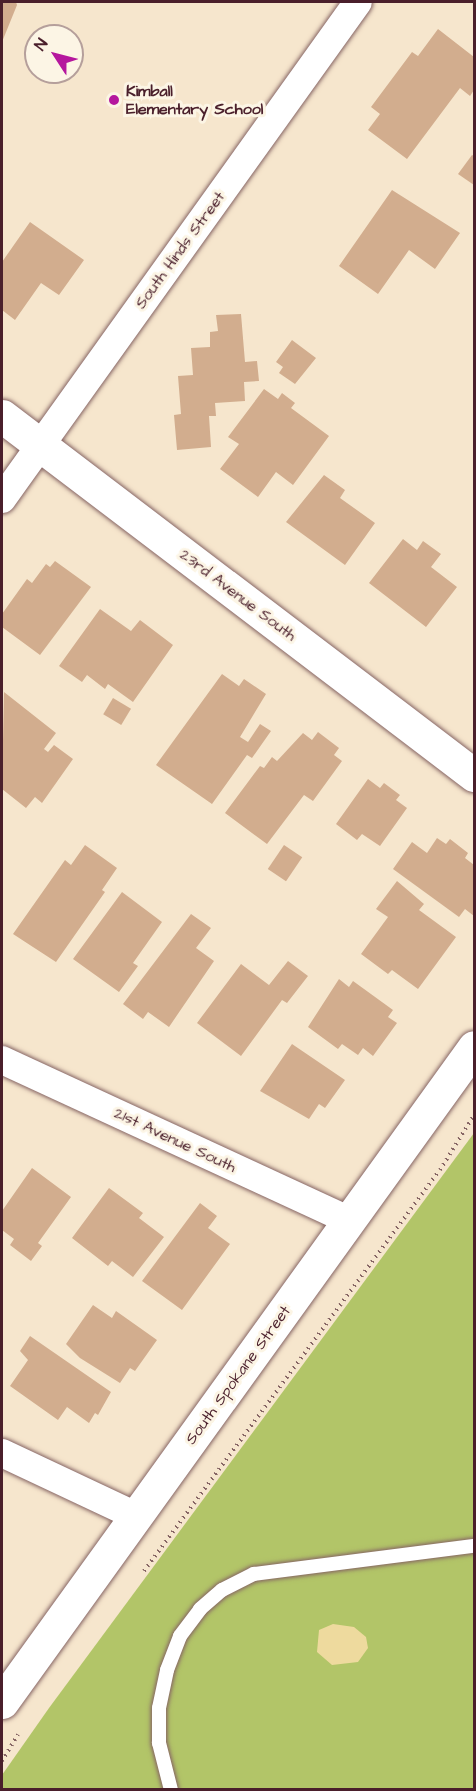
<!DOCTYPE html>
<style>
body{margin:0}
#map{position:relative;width:476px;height:1791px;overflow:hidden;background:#f6e6cd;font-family:"Architects Daughter",sans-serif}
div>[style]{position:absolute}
.green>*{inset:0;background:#b2c568}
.sand>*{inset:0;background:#eeda9e}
.building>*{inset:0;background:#d2ad8e;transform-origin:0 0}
.path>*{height:4px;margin-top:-2px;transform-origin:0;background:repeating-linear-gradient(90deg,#866564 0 1.5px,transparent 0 6px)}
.roads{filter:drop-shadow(0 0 2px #866564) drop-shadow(0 0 2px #866564)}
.service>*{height:14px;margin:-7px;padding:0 7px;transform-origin:7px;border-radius:7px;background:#fff}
.minor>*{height:28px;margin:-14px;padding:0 14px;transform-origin:14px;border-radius:14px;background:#fff}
.tertiary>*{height:33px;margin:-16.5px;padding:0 16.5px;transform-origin:16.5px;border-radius:16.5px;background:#fff}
.dots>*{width:16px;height:16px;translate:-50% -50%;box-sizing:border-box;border:3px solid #fcf5e5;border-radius:50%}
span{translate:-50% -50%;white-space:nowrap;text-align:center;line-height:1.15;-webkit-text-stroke:6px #fcf5e5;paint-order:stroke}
.poi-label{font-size:16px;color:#4a1f2b;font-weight:700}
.left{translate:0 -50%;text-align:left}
.street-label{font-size:16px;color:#4a1f2b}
.frame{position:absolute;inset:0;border:3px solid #4a1f2b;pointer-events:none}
.north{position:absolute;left:24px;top:24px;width:60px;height:60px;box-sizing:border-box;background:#fcf5e5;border:2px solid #b59f9b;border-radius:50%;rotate:306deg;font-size:16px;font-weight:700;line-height:24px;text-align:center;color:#4a1f2b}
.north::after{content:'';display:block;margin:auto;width:21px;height:27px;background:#b5179e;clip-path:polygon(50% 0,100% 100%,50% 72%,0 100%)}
</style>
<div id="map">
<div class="green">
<i style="clip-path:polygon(474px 1133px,474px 1789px,2px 1790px,2px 1775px,49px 1708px)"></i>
</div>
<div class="sand">
<i style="clip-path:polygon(333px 1624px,354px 1627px,366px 1637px,368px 1648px,358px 1662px,332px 1665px,317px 1652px,319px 1630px)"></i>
</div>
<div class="building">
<i style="clip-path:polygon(2px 2px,16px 2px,17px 5px,2px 42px)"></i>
<i style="clip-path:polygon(438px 29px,474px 57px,474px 90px,470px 96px,460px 88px,407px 159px,368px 130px,380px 114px,371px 107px,412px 52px,418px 56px)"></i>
<i style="clip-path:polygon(472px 155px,474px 156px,474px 185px,458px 174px)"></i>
<i style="clip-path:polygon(392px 190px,460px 233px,435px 269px,409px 250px,378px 294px,339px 266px)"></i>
<i style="clip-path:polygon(30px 222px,84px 260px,59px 295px,41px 283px,15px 320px,2px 310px,2px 262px)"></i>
<i style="clip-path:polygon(241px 314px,245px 362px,257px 361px,259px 381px,244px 382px,245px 401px,215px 403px,216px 416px,209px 416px,211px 447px,177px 450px,174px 415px,181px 414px,178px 376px,193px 375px,191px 348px,210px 347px,210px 332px,218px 331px,216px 315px)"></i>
<i style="clip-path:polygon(292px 340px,316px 358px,295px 384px,279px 373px,283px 367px,276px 362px)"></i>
<i style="clip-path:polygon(264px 389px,278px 399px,282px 393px,295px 403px,291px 408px,329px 436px,293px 485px,276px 472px,258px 497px,220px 469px,239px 444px,228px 437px)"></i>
<i style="clip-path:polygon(324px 475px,345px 490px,340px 498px,375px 523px,345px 565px,286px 522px)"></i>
<i style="clip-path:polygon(403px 539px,417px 550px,423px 541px,441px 554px,431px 567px,457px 587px,426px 627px,369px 583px)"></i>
<i style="clip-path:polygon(55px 561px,91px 587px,40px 655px,2px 627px,2px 614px,27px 579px,32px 583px,46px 564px,50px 567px)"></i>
<i style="clip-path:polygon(100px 609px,131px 631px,140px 620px,173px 645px,133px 702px,108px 684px,105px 689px,87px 675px,82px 682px,59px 666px)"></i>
<i style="clip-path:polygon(222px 674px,239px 686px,244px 679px,266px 694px,240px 737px,248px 742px,260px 724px,271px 731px,252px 758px,247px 755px,212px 804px,156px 765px)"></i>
<i style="clip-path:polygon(4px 692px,56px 733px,44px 749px,48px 752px,54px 745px,73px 759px,42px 803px,35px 797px,26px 808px,2px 789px)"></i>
<i style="left:113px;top:698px;width:21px;height:19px;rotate:31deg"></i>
<i style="clip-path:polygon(318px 732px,339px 748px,334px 755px,342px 761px,313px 801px,304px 795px,267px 844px,225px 813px,260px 766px,264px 768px,272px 757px,277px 761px,303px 733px,312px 740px)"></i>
<i style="clip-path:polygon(368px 779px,380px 788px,384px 783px,400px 795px,396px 800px,407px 808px,380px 846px,362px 834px,357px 840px,336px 824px)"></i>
<i style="clip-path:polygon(437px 838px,446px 844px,450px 839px,468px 853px,465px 858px,474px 865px,474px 916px,465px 909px,459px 917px,393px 869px,412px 842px,427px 853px)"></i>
<i style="clip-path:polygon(85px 845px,117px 868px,102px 890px,105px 892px,56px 962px,13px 934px,65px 860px,71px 865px)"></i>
<i style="left:284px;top:845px;width:22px;height:29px;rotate:34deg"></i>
<i style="clip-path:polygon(397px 881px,424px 904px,419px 910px,456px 937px,418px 989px,392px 970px,388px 974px,361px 954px,388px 917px,376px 909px)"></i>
<i style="clip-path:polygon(122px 892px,162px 922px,133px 963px,138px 966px,119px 992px,73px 959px)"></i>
<i style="clip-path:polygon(191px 914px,211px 928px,196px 948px,214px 961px,169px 1027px,148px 1012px,143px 1019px,123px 1004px)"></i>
<i style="clip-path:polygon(288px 961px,308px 976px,287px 1003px,282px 1000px,241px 1056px,197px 1023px,241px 964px,269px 985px)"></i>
<i style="clip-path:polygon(339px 979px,349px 987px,353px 981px,393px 1010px,388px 1017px,397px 1023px,373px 1056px,363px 1048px,358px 1055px,342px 1044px,338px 1049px,308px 1027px)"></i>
<i style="clip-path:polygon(292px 1044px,345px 1080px,325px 1108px,319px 1104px,309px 1119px,260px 1091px)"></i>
<i style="clip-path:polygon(32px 1168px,71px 1197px,38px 1243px,42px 1246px,31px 1261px,10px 1245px,14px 1239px,2px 1230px,2px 1211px)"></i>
<i style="clip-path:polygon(109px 1188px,143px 1213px,139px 1218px,164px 1237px,133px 1277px,112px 1261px,108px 1266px,72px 1238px)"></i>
<i style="clip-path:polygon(200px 1203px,217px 1216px,208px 1228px,230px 1244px,182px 1310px,142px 1281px)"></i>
<i style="clip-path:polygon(93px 1305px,112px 1318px,116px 1311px,157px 1340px,135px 1371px,130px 1368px,120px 1383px,80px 1358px,66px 1344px)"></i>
<i style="clip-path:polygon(30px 1336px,111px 1392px,98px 1415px,95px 1413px,89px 1423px,67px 1407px,58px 1420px,10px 1386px,28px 1360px,20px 1351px)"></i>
</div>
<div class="path">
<i style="left:144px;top:1571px;width:498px;rotate:-53.6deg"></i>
<i style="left:440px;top:1170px;width:65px;rotate:-58.3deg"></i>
<i style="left:2px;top:1761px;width:31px;rotate:-59deg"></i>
</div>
<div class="roads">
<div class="service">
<i style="left:171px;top:1790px;width:49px;rotate:-104.3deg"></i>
<i style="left:159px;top:1743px;width:35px;rotate:-90deg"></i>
<i style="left:159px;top:1708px;width:39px;rotate:-78deg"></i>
<i style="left:167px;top:1670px;width:36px;rotate:-69deg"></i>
<i style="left:180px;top:1636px;width:34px;rotate:-53deg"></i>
<i style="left:200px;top:1609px;width:29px;rotate:-41deg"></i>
<i style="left:222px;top:1590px;width:36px;rotate:-27deg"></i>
<i style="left:254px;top:1574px;width:222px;rotate:-7.3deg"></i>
</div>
<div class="minor">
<i style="left:2px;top:499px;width:611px;rotate:-54.39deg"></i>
<i style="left:2px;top:1060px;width:382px;rotate:24.8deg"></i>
<i style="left:2px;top:1453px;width:148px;rotate:25.2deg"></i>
</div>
<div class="tertiary">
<i style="left:2px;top:416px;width:593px;rotate:37.26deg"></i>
<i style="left:2px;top:1702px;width:807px;rotate:-54.22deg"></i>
</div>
</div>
<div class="dots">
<i style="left:114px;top:100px;background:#b5179e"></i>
</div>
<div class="poi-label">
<span class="left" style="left:126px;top:100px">Kimball<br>Elementary School</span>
</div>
<div class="street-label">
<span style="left:180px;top:250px;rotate:-54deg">South Hinds Street</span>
<span style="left:238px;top:595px;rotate:37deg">23rd Avenue South</span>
<span style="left:175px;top:1140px;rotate:25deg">21st Avenue South</span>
<span style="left:238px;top:1375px;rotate:-54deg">South Spokane Street</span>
</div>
<div class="frame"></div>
<div class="north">N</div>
</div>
